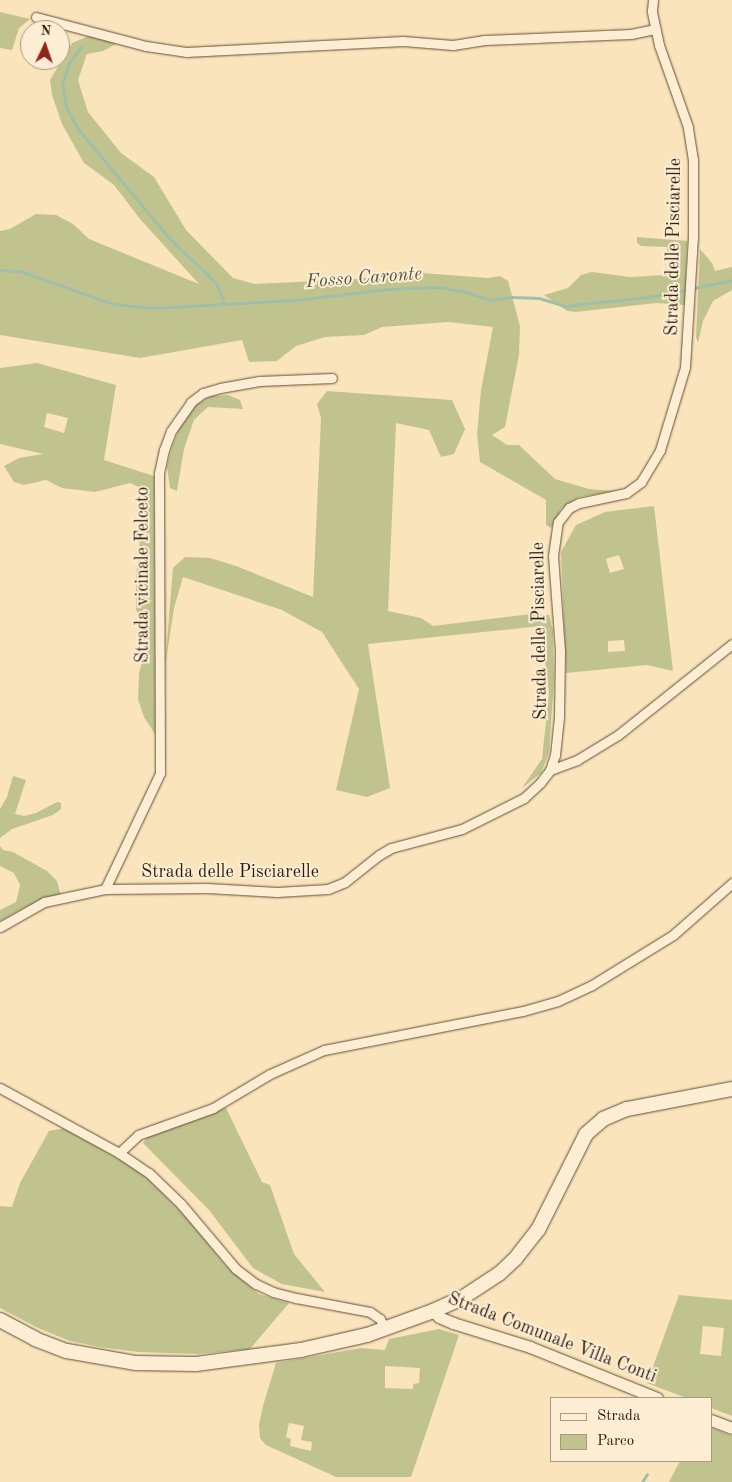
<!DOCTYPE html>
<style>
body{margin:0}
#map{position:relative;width:732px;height:1482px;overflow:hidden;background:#fae4bb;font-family:"Old Standard TT",serif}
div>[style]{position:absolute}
.green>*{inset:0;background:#c1c38e}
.stream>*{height:3px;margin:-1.5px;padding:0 1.5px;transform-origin:1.5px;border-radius:1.5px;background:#9fbfaa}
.roads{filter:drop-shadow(0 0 1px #5f4e3a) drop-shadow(0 0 1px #5f4e3a)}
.minor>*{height:9px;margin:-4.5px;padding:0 4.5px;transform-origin:4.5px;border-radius:4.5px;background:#fcedd3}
.tertiary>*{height:11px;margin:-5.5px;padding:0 5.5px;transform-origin:5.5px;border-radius:5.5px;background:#fcedd3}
.secondary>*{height:14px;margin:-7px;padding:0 7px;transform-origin:7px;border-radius:7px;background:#fcedd3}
span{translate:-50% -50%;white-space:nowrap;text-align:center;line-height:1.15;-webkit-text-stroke:4px #fcedd3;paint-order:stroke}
.street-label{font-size:18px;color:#2b1c0f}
.water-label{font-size:19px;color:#545545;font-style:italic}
.legend{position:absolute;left:550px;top:1397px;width:162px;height:65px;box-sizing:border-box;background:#fcedd3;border:1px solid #a89985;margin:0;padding:6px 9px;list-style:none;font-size:15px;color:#2b1c0f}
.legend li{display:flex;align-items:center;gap:10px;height:25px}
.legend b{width:25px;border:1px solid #a89985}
.north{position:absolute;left:20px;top:20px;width:50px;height:50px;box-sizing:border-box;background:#fcedd3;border:1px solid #a89985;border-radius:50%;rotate:3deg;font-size:14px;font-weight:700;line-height:20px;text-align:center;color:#2b1c0f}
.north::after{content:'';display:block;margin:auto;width:18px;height:22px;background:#8f2418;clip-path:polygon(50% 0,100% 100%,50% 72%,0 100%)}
</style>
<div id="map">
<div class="green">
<i style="clip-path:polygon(0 12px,30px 19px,19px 28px,12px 50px,0 48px)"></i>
<i style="clip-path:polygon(91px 35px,116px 44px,103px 51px,87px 54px,78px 80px,88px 112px,121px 153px,154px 177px,186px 230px,233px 278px,255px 284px,358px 279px,409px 272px,488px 278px,500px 276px,508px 281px,520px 326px,519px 355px,505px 427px,492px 435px,507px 445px,519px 445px,555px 479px,589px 489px,615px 491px,579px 497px,569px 503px,561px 509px,551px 528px,546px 525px,546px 500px,480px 462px,477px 434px,481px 390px,493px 327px,448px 322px,382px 327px,364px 335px,325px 337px,296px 346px,277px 361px,249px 362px,242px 340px,140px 358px,0 335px,0 231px,10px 229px,36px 214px,56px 215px,73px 224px,89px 239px,199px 284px,140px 219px,114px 185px,84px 163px,62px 124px,52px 95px,50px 80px,72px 43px)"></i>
<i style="clip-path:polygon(637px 237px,687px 241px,685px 305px,656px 303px,576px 312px,567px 311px,544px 295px,568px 288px,581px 275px,592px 272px,630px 277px,665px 275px,669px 270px,667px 247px,641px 246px,637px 243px)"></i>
<i style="clip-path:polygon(700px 249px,712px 263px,715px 271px,732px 267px,732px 290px,713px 301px,703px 321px,698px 343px,696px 337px)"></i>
<i style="clip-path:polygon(evenodd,37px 363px,116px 385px,104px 460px,154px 476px,155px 734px,144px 717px,138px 699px,139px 673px,144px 655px,145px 631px,136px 609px,136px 578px,145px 490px,130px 483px,95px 492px,62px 488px,46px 480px,24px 485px,14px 482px,4px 466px,19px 458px,43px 454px,0 444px,0 368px,37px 363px,47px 413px,68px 418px,64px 433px,44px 427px,47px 413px)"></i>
<i style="clip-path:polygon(327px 391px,452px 400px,465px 429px,454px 454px,441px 457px,429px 430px,396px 423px,388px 611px,421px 618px,433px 626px,531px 614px,549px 615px,553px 631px,554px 679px,549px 753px,541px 773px,522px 788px,542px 759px,549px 693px,541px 626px,368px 644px,390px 788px,367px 797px,336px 790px,359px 689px,322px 632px,282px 610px,183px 577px,174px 608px,165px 667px,173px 568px,185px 557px,210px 558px,236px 566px,313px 597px,321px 418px,317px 404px)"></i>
<i style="clip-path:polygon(228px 395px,240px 400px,243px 409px,208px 407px,194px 420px,184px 449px,177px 491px,170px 488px,167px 466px,173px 444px,182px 422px,196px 405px,211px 396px)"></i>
<i style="clip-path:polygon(evenodd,654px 506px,673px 671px,647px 665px,566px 673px,561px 552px,576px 525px,605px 512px,654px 506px,619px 555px,624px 569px,610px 573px,606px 559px,619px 555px,654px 506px,624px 640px,625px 651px,608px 652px,608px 641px,624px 640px)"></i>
<i style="clip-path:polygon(13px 776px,26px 780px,15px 814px,24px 816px,36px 813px,57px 802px,61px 803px,61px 809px,53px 815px,12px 829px,0 838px,0 809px,7px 797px)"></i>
<i style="clip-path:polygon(0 846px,3px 850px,13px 852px,47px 871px,57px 881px,61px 896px,37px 901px,0 921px,0 910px,16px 902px,20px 885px,14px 873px,0 866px)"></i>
<i style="clip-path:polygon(226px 1108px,262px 1182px,270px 1185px,294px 1254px,325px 1292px,282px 1284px,253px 1268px,209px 1210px,143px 1143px,148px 1136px)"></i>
<i style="clip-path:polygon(65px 1128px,142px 1173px,186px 1217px,227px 1267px,259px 1294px,289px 1303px,250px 1349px,198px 1354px,138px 1352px,99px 1347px,70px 1341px,38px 1328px,0 1308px,0 1206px,12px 1207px,20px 1183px,49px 1131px)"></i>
<i style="clip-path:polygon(evenodd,679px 1295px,732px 1300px,732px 1416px,711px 1408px,711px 1398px,686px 1398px,647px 1383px,679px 1295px,703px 1326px,724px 1328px,721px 1356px,700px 1354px,703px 1326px)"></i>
<i style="clip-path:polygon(evenodd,439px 1329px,459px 1335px,411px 1477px,336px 1477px,266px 1445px,260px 1438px,259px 1425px,263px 1406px,276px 1363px,361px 1348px,385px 1350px,389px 1339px,439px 1329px,385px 1366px,420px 1368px,419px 1383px,413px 1384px,413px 1389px,385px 1388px,385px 1366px,439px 1329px,289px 1423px,304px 1426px,301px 1440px,312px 1442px,311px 1451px,290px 1446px,291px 1439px,286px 1437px,289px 1423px)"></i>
<i style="clip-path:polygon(711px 1428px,732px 1436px,732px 1482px,669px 1482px,680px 1461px,711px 1461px)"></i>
</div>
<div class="stream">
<i style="left:81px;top:47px;width:20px;rotate:127deg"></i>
<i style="left:69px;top:63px;width:22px;rotate:108deg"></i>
<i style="left:62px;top:84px;width:23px;rotate:80deg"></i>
<i style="left:66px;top:107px;width:25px;rotate:61deg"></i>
<i style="left:78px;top:129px;width:143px;rotate:50.1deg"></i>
<i style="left:170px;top:239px;width:64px;rotate:43.7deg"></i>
<i style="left:216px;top:283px;width:22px;rotate:68deg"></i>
<i style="left:0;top:270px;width:20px;rotate:3deg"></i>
<i style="left:20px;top:271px;width:99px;rotate:19.5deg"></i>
<i style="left:113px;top:304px;width:41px;rotate:5.6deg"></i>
<i style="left:154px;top:308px;width:140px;rotate:-3.3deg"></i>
<i style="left:294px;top:300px;width:95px;rotate:-6.7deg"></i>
<i style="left:388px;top:289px;width:50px;rotate:-2.3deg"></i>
<i style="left:438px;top:287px;width:28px;rotate:10deg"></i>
<i style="left:466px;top:292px;width:25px;rotate:18deg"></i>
<i style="left:490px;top:300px;width:22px;rotate:-8deg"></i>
<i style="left:512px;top:297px;width:27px;rotate:2deg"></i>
<i style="left:539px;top:298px;width:27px;rotate:17deg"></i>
<i style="left:565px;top:306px;width:91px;rotate:-6.3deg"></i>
<i style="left:655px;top:296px;width:79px;rotate:-11.7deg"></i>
<i style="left:642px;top:1482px;width:9px;rotate:-58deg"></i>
</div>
<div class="roads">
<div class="minor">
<i style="left:36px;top:17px;width:114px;rotate:14.8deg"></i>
<i style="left:146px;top:46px;width:40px;rotate:8.5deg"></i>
<i style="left:186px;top:52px;width:217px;rotate:-2.9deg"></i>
<i style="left:403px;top:41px;width:50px;rotate:4.6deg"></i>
<i style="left:453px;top:45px;width:32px;rotate:-9deg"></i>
<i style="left:485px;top:40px;width:146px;rotate:-2.4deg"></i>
<i style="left:631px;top:34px;width:25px;rotate:-12deg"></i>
<i style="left:550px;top:770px;width:29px;rotate:-20deg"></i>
<i style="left:577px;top:760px;width:48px;rotate:-31.4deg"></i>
<i style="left:618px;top:735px;width:146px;rotate:-38.6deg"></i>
<i style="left:105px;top:889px;width:128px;rotate:-64.6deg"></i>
<i style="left:160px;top:773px;width:300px;rotate:-90.2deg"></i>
<i style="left:159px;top:473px;width:24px;rotate:-78deg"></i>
<i style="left:164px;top:450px;width:20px;rotate:-70deg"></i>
<i style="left:171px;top:431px;width:35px;rotate:-55deg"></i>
<i style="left:191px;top:402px;width:15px;rotate:-37deg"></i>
<i style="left:203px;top:393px;width:18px;rotate:-16deg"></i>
<i style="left:220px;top:388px;width:40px;rotate:-10deg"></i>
<i style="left:259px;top:381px;width:73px;rotate:-2.4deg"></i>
<i style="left:0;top:927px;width:51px;rotate:-29.6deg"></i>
<i style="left:44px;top:902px;width:62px;rotate:-12deg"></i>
<i style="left:105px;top:889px;width:102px;rotate:-0.6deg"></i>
<i style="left:207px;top:888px;width:70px;rotate:3.3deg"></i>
<i style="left:277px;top:892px;width:51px;rotate:-3.4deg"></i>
<i style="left:328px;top:889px;width:18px;rotate:-22deg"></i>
<i style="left:345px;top:882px;width:43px;rotate:-38.5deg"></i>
<i style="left:379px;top:855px;width:14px;rotate:-30deg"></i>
<i style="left:391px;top:848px;width:73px;rotate:-15deg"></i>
<i style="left:462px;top:829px;width:69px;rotate:-26.6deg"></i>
<i style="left:524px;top:798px;width:22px;rotate:-43deg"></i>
<i style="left:540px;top:783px;width:16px;rotate:-52deg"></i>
<i style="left:550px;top:770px;width:16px;rotate:-72deg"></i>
<i style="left:555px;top:755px;width:39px;rotate:-84deg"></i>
<i style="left:559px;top:716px;width:65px;rotate:-89.1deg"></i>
<i style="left:560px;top:651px;width:95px;rotate:-94.2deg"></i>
<i style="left:553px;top:556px;width:34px;rotate:-82deg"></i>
<i style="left:558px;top:522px;width:18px;rotate:-52deg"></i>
<i style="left:569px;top:508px;width:11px;rotate:-27deg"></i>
<i style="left:579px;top:503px;width:48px;rotate:-12deg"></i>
<i style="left:626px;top:493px;width:19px;rotate:-36deg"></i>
<i style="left:641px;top:482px;width:37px;rotate:-59deg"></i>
<i style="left:660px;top:450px;width:87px;rotate:-73.2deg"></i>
<i style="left:685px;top:367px;width:129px;rotate:-86.5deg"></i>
<i style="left:693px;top:238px;width:78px;rotate:-90deg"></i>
<i style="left:693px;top:160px;width:33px;rotate:-99deg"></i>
<i style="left:688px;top:127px;width:87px;rotate:-109.5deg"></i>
<i style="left:659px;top:45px;width:35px;rotate:-102deg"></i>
<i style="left:652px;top:11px;width:11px;rotate:-85deg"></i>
<i style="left:0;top:1088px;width:136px;rotate:28.6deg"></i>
<i style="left:119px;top:1153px;width:36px;rotate:34deg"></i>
<i style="left:149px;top:1173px;width:45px;rotate:44.1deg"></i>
<i style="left:181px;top:1204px;width:85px;rotate:49.8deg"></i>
<i style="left:236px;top:1269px;width:25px;rotate:37deg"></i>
<i style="left:256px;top:1284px;width:19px;rotate:25deg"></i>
<i style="left:273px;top:1292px;width:24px;rotate:15deg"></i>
<i style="left:296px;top:1298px;width:75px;rotate:10.7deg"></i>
<i style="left:370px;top:1312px;width:12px;rotate:35deg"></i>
<i style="left:380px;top:1319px;width:11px;rotate:63deg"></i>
<i style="left:119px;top:1153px;width:26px;rotate:-43deg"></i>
<i style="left:138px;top:1135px;width:80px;rotate:-19.8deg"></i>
<i style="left:213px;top:1108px;width:66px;rotate:-30.8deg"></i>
<i style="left:270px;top:1074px;width:59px;rotate:-24deg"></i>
<i style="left:324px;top:1050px;width:203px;rotate:-11.1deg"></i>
<i style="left:523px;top:1011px;width:36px;rotate:-16deg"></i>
<i style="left:558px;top:1001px;width:38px;rotate:-25deg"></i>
<i style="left:592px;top:985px;width:95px;rotate:-31.7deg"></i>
<i style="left:673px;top:935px;width:79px;rotate:-41.4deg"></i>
</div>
<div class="tertiary">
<i style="left:433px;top:1311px;width:8px;rotate:45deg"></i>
<i style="left:439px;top:1317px;width:15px;rotate:23deg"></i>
<i style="left:453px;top:1323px;width:81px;rotate:17.3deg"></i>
<i style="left:530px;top:1347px;width:137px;rotate:21.9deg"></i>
<i style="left:711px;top:1420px;width:22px;rotate:21deg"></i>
</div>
<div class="secondary">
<i style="left:0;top:1320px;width:40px;rotate:28deg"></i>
<i style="left:35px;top:1339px;width:34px;rotate:21deg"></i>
<i style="left:67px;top:1351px;width:70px;rotate:9.9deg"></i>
<i style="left:136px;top:1363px;width:60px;rotate:1deg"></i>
<i style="left:196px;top:1364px;width:106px;rotate:-7.6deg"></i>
<i style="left:301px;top:1350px;width:68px;rotate:-12.8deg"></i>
<i style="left:367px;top:1335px;width:70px;rotate:-20deg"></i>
<i style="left:433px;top:1311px;width:32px;rotate:-24deg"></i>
<i style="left:462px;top:1298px;width:45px;rotate:-33.3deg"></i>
<i style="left:500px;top:1273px;width:21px;rotate:-43deg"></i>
<i style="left:515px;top:1259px;width:37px;rotate:-52deg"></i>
<i style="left:538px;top:1230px;width:107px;rotate:-63.4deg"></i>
<i style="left:586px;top:1134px;width:23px;rotate:-41deg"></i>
<i style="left:603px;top:1119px;width:26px;rotate:-23deg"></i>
<i style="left:627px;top:1109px;width:107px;rotate:-10.8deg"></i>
</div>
</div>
<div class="street-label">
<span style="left:674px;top:247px;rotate:-89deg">Strada delle Pisciarelle</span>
<span style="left:143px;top:575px;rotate:-90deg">Strada vicinale Felceto</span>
<span style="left:540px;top:631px;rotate:-91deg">Strada delle Pisciarelle</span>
<span style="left:230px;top:872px">Strada delle Pisciarelle</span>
<span style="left:552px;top:1338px;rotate:21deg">Strada Comunale Villa Conti</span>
</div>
<div class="water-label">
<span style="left:364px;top:279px;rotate:-4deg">Fosso Caronte</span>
</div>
<ul class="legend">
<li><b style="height:6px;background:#fcedd3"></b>Strada</li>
<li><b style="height:14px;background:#c1c38e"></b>Parco</li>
</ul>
<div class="north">N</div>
</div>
